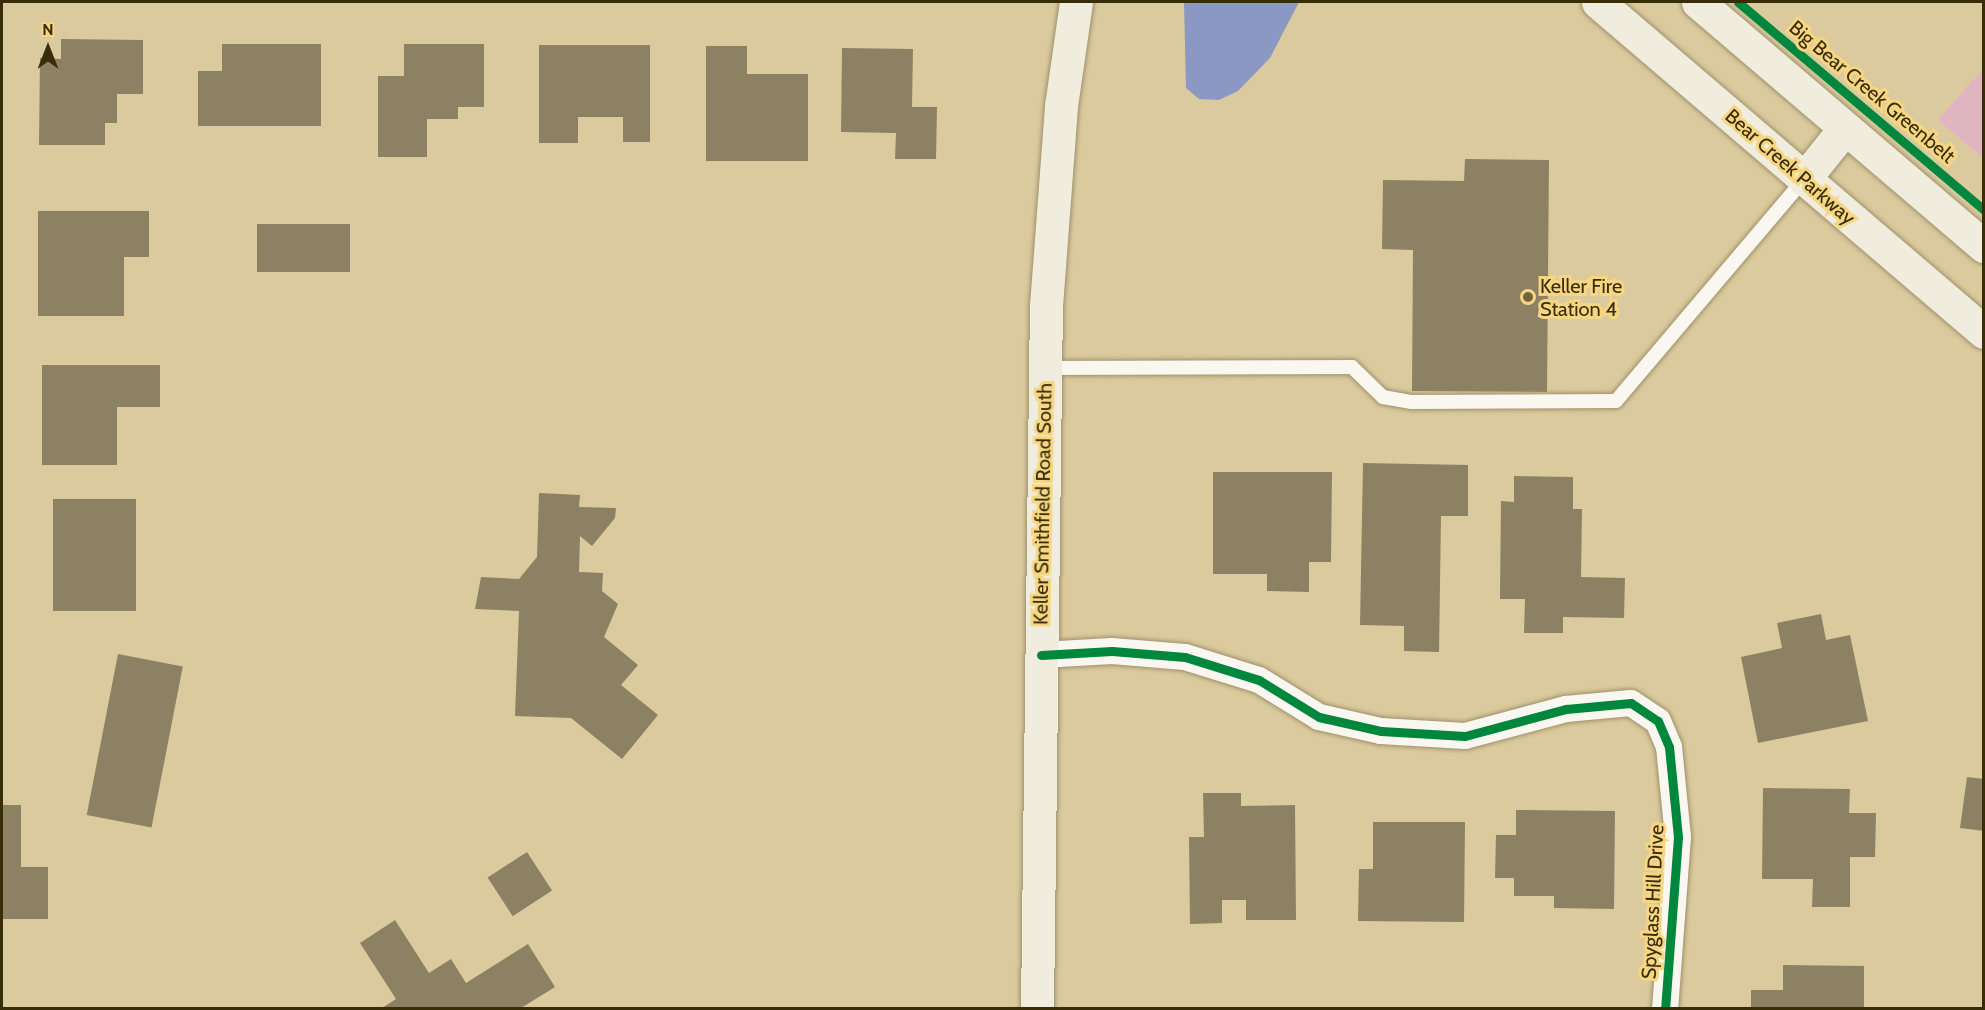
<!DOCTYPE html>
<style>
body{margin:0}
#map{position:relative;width:1985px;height:1010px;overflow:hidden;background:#dbca9d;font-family:Cabin,sans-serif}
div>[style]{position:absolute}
.green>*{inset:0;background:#e0b5c2}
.water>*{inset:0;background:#8b98c4}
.building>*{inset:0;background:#8c8162;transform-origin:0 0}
.roads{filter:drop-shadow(0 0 2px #9e916c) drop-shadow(0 0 2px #9e916c)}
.lane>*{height:14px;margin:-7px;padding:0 7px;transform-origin:7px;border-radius:7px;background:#faf7f0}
.street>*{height:26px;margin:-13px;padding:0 13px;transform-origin:13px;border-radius:13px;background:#faf7f0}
.secondary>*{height:33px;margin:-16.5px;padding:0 16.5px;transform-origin:16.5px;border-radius:16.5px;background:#f0ecde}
.cycleway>*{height:9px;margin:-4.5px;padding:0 4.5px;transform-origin:4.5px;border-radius:4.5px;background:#00873e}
.dots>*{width:16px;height:16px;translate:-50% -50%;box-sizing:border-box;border:3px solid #f6d682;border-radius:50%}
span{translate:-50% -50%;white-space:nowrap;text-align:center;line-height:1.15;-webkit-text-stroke:6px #f6d682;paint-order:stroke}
.street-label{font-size:20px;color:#392d08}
.poi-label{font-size:20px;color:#392d08}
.left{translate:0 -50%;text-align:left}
.frame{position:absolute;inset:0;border:3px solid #392d08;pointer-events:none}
.north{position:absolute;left:18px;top:18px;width:60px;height:60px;-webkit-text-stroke:4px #f6d682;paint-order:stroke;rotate:0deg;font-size:16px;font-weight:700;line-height:24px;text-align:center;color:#392d08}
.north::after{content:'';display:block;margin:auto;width:21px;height:27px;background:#392d08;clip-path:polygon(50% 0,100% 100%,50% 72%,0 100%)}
</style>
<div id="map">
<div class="green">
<i style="clip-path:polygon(1983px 69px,1983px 158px,1938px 120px)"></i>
</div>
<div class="water">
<i style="clip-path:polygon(1184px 2px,1299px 2px,1270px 58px,1238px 91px,1219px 100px,1199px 99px,1186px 88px)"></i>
</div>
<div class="building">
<i style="clip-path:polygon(61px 39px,143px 40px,143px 94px,117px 94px,117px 123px,105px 123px,105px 145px,39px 145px,40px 58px,61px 59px)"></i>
<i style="clip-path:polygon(222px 44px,321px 44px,321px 126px,198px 126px,198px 71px,222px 71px)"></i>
<i style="clip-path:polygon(404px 44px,484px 44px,484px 107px,458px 107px,458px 119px,427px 119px,427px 157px,378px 157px,378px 76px,404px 76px)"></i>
<i style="clip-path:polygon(539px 45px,650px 45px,650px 142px,623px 142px,623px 117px,578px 117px,578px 143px,539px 143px)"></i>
<i style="clip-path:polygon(706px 46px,747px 46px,747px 74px,808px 74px,808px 161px,706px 161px)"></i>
<i style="clip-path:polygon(842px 48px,913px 49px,912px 107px,937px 107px,936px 159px,895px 159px,896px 133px,841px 132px)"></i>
<i style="clip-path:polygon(1465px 159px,1549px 160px,1547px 392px,1412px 391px,1413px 250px,1382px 249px,1383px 180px,1464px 181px)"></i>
<i style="clip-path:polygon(38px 211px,149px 211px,149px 257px,124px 257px,124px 316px,38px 316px)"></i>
<i style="left:257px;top:224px;width:93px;height:48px"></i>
<i style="clip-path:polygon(42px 365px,160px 365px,160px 407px,117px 407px,117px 465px,42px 465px)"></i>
<i style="clip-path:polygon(1363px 463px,1468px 465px,1468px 516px,1441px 516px,1439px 652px,1404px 651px,1404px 626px,1360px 625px)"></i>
<i style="clip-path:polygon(1213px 472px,1332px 472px,1331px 562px,1309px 562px,1309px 592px,1267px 591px,1267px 574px,1213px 574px)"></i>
<i style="clip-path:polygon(1514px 476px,1573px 477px,1573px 509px,1582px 509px,1581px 577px,1625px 578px,1624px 618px,1563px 617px,1563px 633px,1524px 633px,1525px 599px,1500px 599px,1501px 501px,1514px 502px)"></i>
<i style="clip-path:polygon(539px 493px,580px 495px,579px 507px,616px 508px,615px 518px,592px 546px,580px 536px,579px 572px,603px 573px,602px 591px,618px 604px,604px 637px,638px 665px,621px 685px,658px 715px,622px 759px,571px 718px,515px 716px,519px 611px,475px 609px,481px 577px,519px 579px,537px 557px)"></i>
<i style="left:53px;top:499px;width:83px;height:112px"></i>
<i style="clip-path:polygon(1821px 614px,1826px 640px,1850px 635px,1868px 721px,1758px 743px,1741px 657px,1782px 648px,1777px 623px)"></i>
<i style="left:118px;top:654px;width:66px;height:164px;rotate:11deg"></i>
<i style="clip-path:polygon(1967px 777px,1984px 779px,1984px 831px,1960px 828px)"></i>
<i style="clip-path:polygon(1763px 788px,1850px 789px,1849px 813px,1876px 813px,1875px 857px,1850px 857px,1850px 907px,1812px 907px,1813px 879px,1762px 879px)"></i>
<i style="clip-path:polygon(1203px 793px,1241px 793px,1241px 806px,1295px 805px,1296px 920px,1246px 920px,1246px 900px,1222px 900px,1222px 923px,1190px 924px,1189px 837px,1204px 837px)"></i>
<i style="clip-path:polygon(2px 805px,21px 805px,21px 867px,48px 867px,48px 919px,2px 919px)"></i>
<i style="clip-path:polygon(1516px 810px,1615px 811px,1614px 909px,1554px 908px,1554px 896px,1514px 896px,1514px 878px,1495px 878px,1496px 835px,1516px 835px)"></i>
<i style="clip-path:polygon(1373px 822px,1465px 822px,1464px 922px,1358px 921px,1359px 869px,1373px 869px)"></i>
<i style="left:527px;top:852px;width:46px;height:47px;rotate:57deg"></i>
<i style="clip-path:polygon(395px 920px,429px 973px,451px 959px,466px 983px,528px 944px,555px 987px,521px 1008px,382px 1008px,396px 999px,360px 943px)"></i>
<i style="clip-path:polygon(1783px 965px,1864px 966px,1864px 1008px,1751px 1008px,1751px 990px,1783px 990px)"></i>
</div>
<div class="roads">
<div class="lane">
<i style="left:1044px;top:368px;width:308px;rotate:-0.2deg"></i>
<i style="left:1352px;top:367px;width:43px;rotate:44.1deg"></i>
<i style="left:1383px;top:397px;width:29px;rotate:10deg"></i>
<i style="left:1412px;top:402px;width:204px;rotate:-0.3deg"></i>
<i style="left:1616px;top:401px;width:291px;rotate:-49.7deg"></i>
</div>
<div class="street">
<i style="left:1041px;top:655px;width:71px;rotate:-3.2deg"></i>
<i style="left:1112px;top:651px;width:73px;rotate:4.7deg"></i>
<i style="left:1185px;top:657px;width:77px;rotate:17.3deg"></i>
<i style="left:1259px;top:680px;width:70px;rotate:31.7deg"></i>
<i style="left:1319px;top:717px;width:64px;rotate:12.7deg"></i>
<i style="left:1381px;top:731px;width:84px;rotate:3.4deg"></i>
<i style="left:1465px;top:736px;width:105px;rotate:-15deg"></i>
<i style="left:1566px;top:709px;width:65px;rotate:-5.3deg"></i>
<i style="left:1631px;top:703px;width:32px;rotate:34deg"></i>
<i style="left:1658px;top:721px;width:28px;rotate:67deg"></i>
<i style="left:1669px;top:747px;width:90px;rotate:84.3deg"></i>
<i style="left:1678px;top:837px;width:171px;rotate:94.3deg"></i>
</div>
<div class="secondary">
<i style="left:1598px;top:2px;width:508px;rotate:40.53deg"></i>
<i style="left:1698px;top:2px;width:376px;rotate:40.5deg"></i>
<i style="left:1804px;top:179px;width:65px;rotate:-51.2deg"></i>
<i style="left:1037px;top:1008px;width:702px;rotate:-89.27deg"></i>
<i style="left:1046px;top:306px;width:201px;rotate:-85.7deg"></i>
<i style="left:1061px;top:106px;width:105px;rotate:-81.8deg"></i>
</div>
</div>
<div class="cycleway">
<i style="left:1738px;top:2px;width:322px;rotate:40.2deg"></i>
<i style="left:1041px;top:655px;width:71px;rotate:-3.2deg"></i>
<i style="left:1112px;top:651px;width:73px;rotate:4.7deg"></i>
<i style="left:1185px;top:657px;width:77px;rotate:17.3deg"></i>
<i style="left:1259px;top:680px;width:70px;rotate:31.7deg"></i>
<i style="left:1319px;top:717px;width:64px;rotate:12.7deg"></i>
<i style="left:1381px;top:731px;width:84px;rotate:3.4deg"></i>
<i style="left:1465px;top:736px;width:105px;rotate:-15deg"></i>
<i style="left:1566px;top:709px;width:65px;rotate:-5.3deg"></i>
<i style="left:1631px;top:703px;width:32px;rotate:34deg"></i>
<i style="left:1658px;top:721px;width:28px;rotate:67deg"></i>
<i style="left:1669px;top:747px;width:90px;rotate:84.3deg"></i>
<i style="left:1678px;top:837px;width:171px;rotate:94.3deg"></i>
</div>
<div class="dots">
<i style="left:1528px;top:297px;background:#72643c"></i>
</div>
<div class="street-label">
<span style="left:1872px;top:92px;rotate:40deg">Big Bear Creek Greenbelt</span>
<span style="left:1790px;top:167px;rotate:41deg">Bear Creek Parkway</span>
<span style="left:1043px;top:504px;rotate:-89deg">Keller Smithfield Road South</span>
<span style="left:1653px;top:902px;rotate:-87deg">Spyglass Hill Drive</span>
</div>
<div class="poi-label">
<span class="left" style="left:1540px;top:298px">Keller Fire<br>Station 4</span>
</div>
<div class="frame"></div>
<div class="north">N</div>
</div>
